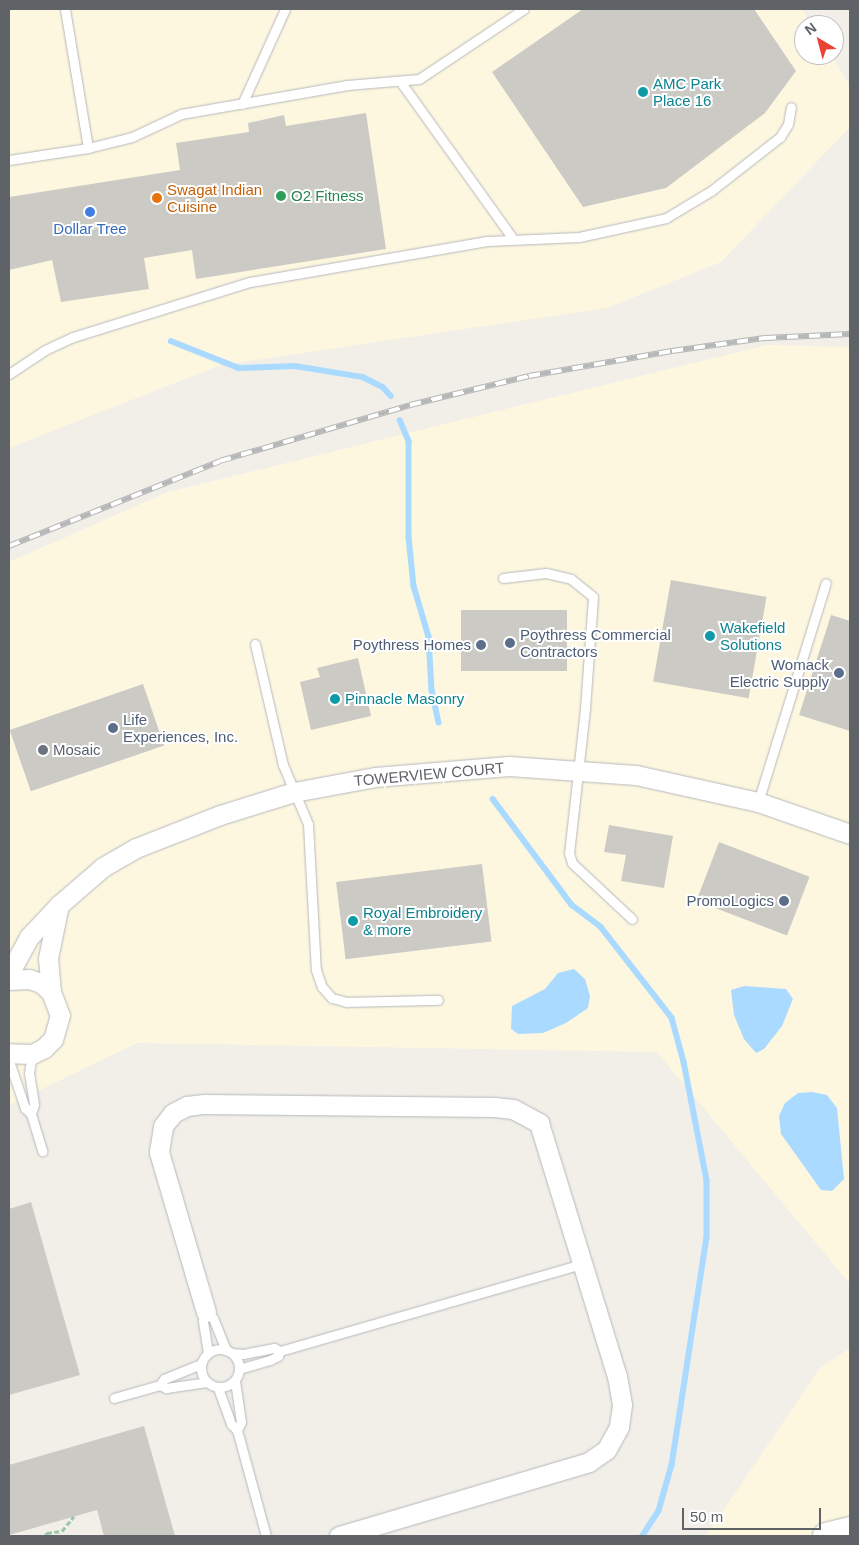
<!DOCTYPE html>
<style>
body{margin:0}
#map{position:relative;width:859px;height:1545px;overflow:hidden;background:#f1efe8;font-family:Helvetica,sans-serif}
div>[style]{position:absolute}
.commercial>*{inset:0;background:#fef7e0}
.water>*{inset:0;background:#aadaff}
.stream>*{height:5.5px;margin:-2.75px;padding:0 2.75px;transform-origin:2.75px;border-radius:2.75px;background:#aadaff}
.building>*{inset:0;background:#cccac5;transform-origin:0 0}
.path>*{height:3px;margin-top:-1.5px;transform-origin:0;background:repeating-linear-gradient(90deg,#9cc7a9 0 5px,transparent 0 7.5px)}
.roads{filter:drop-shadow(0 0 1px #b5b8bc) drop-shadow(0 0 1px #b5b8bc)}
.lane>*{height:9px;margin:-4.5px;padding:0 4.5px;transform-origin:4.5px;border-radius:4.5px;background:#fff}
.lane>.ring{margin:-4.5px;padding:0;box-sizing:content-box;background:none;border:9px solid #fff;border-radius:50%}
.street>*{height:19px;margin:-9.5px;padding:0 9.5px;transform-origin:9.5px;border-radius:9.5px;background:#fff}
.secondary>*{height:26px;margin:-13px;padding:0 13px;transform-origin:13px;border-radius:13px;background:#fff}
.rail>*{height:5.5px;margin-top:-2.75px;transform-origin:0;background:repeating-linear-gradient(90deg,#fff 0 11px,#b6b7b8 0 22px);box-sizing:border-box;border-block:1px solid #b6b7b8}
.dots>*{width:14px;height:14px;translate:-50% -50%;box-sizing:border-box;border:2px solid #fff;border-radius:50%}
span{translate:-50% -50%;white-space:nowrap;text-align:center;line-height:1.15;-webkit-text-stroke:4px #fff;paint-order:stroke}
.culture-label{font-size:15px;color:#0d838f}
.left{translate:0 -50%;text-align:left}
.food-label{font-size:15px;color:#c56008}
.leisure-label{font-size:15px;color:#27864d}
.shop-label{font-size:15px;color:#366cbe}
.service-label{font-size:15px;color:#4e5e75}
.right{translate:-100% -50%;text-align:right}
.worship-label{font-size:15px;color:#5b616d}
.street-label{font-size:15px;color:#5f6368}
.frame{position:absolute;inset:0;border:10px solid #5f6368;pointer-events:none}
.north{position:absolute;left:794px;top:15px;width:50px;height:50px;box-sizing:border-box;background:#fff;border:1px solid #bfc1c3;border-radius:50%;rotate:323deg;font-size:14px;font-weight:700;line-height:20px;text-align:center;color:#5f6368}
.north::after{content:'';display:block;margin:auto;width:18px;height:22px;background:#ea4335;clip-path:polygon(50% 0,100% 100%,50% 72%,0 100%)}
.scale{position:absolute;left:682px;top:1508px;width:139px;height:22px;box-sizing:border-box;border:2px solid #5f6368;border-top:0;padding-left:6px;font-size:15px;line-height:18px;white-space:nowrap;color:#5f6368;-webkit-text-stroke:4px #fff;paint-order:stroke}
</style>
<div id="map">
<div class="commercial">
<i style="clip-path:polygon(9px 9px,802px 9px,812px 25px,804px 25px,804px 55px,831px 55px,850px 86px,850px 127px,721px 262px,607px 308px,221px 365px,9px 448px)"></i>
<i style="clip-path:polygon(767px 345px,850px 347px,850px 1284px,657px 1052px,137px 1043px,9px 1105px,9px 562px,168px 492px)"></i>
<i style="clip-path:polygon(850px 1348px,850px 1536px,706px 1536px,820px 1368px)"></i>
</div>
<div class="water">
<i style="clip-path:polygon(574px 969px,585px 979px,590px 996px,588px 1008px,566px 1023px,543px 1033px,518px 1034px,511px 1029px,512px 1006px,545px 989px,558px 973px)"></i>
<i style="clip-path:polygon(744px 986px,786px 989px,793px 999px,782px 1026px,764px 1049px,756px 1053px,744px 1039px,734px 1015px,731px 990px)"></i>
<i style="clip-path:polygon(812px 1092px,827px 1095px,837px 1108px,844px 1179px,832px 1191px,821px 1190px,781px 1134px,779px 1116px,785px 1103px,798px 1093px)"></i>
</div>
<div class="stream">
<i style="left:171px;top:341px;width:73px;rotate:21.7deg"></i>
<i style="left:239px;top:368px;width:56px;rotate:-2deg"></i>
<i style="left:295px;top:366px;width:69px;rotate:9.2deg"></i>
<i style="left:363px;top:377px;width:22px;rotate:27deg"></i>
<i style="left:383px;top:387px;width:12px;rotate:48deg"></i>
<i style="left:400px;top:420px;width:23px;rotate:67deg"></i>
<i style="left:409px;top:441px;width:96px;rotate:90deg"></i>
<i style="left:409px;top:537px;width:49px;rotate:84.2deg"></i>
<i style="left:414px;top:586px;width:53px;rotate:73.6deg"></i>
<i style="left:429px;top:637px;width:53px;rotate:86.8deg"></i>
<i style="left:432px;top:690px;width:33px;rotate:78deg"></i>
<i style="left:493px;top:799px;width:132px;rotate:53.3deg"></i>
<i style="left:572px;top:905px;width:36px;rotate:37deg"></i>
<i style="left:601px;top:927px;width:115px;rotate:52deg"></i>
<i style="left:672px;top:1018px;width:46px;rotate:74.7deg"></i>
<i style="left:684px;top:1062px;width:120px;rotate:79deg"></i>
<i style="left:707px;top:1180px;width:57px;rotate:90deg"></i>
<i style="left:707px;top:1237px;width:231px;rotate:98.7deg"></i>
<i style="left:672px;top:1465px;width:48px;rotate:105.8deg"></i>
<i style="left:659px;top:1511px;width:30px;rotate:123deg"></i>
</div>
<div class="building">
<i style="clip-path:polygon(583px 9px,754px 9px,796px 71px,765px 113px,666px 188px,583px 207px,492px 72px)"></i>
<i style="clip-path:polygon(366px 113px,386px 249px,196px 279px,192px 250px,144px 258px,149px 289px,61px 302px,52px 260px,9px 270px,9px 197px,180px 170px,176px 143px,249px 132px,248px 123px,284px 115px,286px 126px)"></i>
<i style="left:671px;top:580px;width:97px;height:103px;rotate:10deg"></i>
<i style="left:461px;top:610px;width:106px;height:61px"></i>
<i style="clip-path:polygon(831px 615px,850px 621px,850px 731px,799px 715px)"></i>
<i style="clip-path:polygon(358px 658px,371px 716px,311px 730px,300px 682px,320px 677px,317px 668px)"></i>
<i style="left:143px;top:684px;width:65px;height:141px;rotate:71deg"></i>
<i style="clip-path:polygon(609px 825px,673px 836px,664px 888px,621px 881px,626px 855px,604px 852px)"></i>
<i style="left:719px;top:842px;width:97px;height:63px;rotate:21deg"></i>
<i style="left:482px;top:864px;width:78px;height:147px;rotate:83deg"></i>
<i style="clip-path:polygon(31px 1202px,80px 1375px,9px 1395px,9px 1209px)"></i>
<i style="clip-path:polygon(144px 1426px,175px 1536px,104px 1536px,97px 1510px,9px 1535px,9px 1465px)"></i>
</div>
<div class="path">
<i style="left:45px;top:1536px;width:4px;rotate:-56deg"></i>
<i style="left:47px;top:1533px;width:15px;rotate:-8deg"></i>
<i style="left:62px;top:1531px;width:19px;rotate:-51deg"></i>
</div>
<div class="roads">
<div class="lane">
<i style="left:65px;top:9px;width:141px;rotate:80.6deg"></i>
<i style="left:400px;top:81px;width:194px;rotate:54.4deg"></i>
<i style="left:242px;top:104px;width:104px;rotate:-65.6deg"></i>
<i style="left:9px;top:160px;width:80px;rotate:-8.6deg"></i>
<i style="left:88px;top:148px;width:45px;rotate:-14deg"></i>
<i style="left:132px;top:137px;width:54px;rotate:-25.1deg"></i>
<i style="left:181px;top:114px;width:169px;rotate:-9.9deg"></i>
<i style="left:347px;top:85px;width:72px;rotate:-4.8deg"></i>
<i style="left:419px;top:79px;width:126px;rotate:-33.7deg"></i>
<i style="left:9px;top:374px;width:43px;rotate:-33.7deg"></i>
<i style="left:45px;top:350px;width:31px;rotate:-25deg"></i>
<i style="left:73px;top:337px;width:185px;rotate:-17.3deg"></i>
<i style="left:250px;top:282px;width:242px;rotate:-9.8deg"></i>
<i style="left:488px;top:241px;width:91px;rotate:-2.5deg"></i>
<i style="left:579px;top:237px;width:89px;rotate:-12.3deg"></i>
<i style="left:666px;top:218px;width:52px;rotate:-31deg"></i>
<i style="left:711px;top:191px;width:88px;rotate:-38deg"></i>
<i style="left:780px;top:137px;width:15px;rotate:-58deg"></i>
<i style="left:788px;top:124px;width:17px;rotate:-80deg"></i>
<i style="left:503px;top:578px;width:43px;rotate:-6.6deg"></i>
<i style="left:546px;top:573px;width:26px;rotate:13deg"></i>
<i style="left:571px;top:579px;width:28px;rotate:39deg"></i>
<i style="left:593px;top:597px;width:112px;rotate:94.1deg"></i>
<i style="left:585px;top:709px;width:145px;rotate:96.3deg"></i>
<i style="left:569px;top:853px;width:10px;rotate:73deg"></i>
<i style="left:572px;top:863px;width:82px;rotate:43deg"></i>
<i style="left:255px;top:644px;width:124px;rotate:77deg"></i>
<i style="left:283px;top:765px;width:64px;rotate:67deg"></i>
<i style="left:308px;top:824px;width:146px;rotate:86.9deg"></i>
<i style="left:316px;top:970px;width:18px;rotate:71deg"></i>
<i style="left:322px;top:987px;width:15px;rotate:48deg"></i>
<i style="left:332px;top:998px;width:16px;rotate:15deg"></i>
<i style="left:347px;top:1002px;width:91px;rotate:-1.3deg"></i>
<i style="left:758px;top:802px;width:229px;rotate:-72.8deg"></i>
<i style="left:9px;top:1061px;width:50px;rotate:71.2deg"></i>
<i style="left:25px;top:1108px;width:8px;rotate:45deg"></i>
<i style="left:31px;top:1114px;width:10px;rotate:-73deg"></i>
<i style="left:34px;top:1104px;width:31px;rotate:-99deg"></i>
<i style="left:29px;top:1073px;width:19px;rotate:-81deg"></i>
<i style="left:31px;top:1114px;width:39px;rotate:73deg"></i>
<i class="ring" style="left:201px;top:1349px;width:29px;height:29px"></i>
<i style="left:280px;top:1351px;width:313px;rotate:-16.1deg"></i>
<i style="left:208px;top:1353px;width:32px;rotate:-99deg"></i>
<i style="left:203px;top:1321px;width:9px;rotate:-72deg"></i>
<i style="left:206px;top:1312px;width:9px;rotate:41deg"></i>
<i style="left:213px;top:1318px;width:35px;rotate:68deg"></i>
<i style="left:232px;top:1353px;width:11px;rotate:5deg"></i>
<i style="left:243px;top:1354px;width:32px;rotate:-11deg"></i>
<i style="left:274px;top:1348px;width:7px;rotate:27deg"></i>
<i style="left:280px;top:1351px;width:5px;rotate:112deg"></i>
<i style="left:278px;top:1356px;width:9px;rotate:153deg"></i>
<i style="left:270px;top:1360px;width:32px;rotate:164deg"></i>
<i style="left:201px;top:1364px;width:40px;rotate:158deg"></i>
<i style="left:164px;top:1379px;width:7px;rotate:124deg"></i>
<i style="left:160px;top:1385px;width:7px;rotate:27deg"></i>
<i style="left:166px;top:1388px;width:41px;rotate:-8.3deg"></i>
<i style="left:218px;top:1388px;width:38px;rotate:70deg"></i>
<i style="left:231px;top:1424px;width:8px;rotate:45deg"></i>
<i style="left:237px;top:1430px;width:9px;rotate:-63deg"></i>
<i style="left:241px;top:1422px;width:41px;rotate:-98.3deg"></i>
<i style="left:114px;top:1398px;width:48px;rotate:-15.8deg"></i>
<i style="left:237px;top:1430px;width:110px;rotate:74.7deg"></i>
</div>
<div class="street">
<i style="left:9px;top:974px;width:42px;rotate:-61.6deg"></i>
<i style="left:29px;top:937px;width:44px;rotate:-46.8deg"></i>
<i style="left:59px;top:905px;width:58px;rotate:-40.8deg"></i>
<i style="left:103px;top:867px;width:38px;rotate:-30deg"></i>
<i style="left:136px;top:848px;width:90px;rotate:-21.4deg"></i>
<i style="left:220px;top:815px;width:77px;rotate:-17.3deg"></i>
<i style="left:294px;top:792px;width:82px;rotate:-10.5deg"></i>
<i style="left:375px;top:777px;width:134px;rotate:-4.7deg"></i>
<i style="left:509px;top:766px;width:127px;rotate:4.1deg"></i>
<i style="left:636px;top:775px;width:125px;rotate:12.5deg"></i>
<i style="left:758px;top:802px;width:97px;rotate:19.2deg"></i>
<i style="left:9px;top:980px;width:20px;rotate:-3deg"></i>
<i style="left:29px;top:979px;width:13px;rotate:18deg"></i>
<i style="left:41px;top:983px;width:13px;rotate:42deg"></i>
<i style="left:51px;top:992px;width:25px;rotate:69deg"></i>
<i style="left:60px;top:1015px;width:25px;rotate:106deg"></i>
<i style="left:53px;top:1039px;width:13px;rotate:135deg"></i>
<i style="left:44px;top:1048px;width:13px;rotate:153deg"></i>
<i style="left:32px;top:1054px;width:23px;rotate:-178deg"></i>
<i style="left:51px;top:992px;width:34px;rotate:-95deg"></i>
<i style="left:48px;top:958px;width:54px;rotate:-78.3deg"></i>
<i style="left:206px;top:1312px;width:167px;rotate:-106.4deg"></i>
<i style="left:159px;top:1152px;width:26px;rotate:-81deg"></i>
<i style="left:163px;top:1126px;width:16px;rotate:-52deg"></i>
<i style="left:173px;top:1113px;width:16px;rotate:-27deg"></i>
<i style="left:187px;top:1106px;width:17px;rotate:-7deg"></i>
<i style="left:204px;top:1104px;width:290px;rotate:0.6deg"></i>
<i style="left:494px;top:1107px;width:19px;rotate:6deg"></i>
<i style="left:513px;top:1109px;width:30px;rotate:28deg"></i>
<i style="left:539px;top:1123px;width:265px;rotate:72.9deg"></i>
<i style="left:617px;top:1376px;width:29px;rotate:80deg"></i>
<i style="left:622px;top:1405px;width:22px;rotate:98deg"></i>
<i style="left:619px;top:1427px;width:26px;rotate:119deg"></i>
<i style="left:606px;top:1450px;width:21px;rotate:145deg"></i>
<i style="left:589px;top:1462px;width:261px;rotate:163.5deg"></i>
</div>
<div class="secondary">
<i style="left:826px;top:1536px;width:25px;rotate:-14deg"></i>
</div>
</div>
<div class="rail">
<i style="left:9px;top:546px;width:227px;rotate:-21.9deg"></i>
<i style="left:220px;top:461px;width:198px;rotate:-16.4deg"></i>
<i style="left:410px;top:405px;width:122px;rotate:-13.7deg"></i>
<i style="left:529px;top:376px;width:145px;rotate:-9.9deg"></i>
<i style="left:672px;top:351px;width:94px;rotate:-8deg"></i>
<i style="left:765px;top:338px;width:85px;rotate:-2.7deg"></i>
</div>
<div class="dots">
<i style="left:643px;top:92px;background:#0f9aa8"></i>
<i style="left:281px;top:196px;background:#2e9e5b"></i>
<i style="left:157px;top:198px;background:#e8710a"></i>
<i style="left:90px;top:212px;background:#3f7fe0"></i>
<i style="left:710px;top:636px;background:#0f9aa8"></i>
<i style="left:510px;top:643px;background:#5c6f8a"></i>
<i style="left:481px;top:645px;background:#5c6f8a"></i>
<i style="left:839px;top:673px;background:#5c6f8a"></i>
<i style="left:335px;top:699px;background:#0f9aa8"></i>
<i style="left:113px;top:728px;background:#5c6f8a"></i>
<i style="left:43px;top:750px;background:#6b7280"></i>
<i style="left:784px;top:901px;background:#5c6f8a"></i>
<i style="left:353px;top:921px;background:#0f9aa8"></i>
</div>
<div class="culture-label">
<span class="left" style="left:653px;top:92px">AMC Park<br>Place 16</span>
<span class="left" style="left:720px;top:636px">Wakefield<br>Solutions</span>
<span class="left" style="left:345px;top:699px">Pinnacle Masonry</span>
<span class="left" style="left:363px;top:921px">Royal Embroidery<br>&amp; more</span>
</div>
<div class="food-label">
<span class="left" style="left:167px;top:198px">Swagat Indian<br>Cuisine</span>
</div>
<div class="leisure-label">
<span class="left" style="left:291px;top:196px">O2 Fitness</span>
</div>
<div class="shop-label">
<span style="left:90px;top:229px">Dollar Tree</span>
</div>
<div class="service-label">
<span class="left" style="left:520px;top:643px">Poythress Commercial<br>Contractors</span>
<span class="right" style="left:471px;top:645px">Poythress Homes</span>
<span class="right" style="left:829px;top:673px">Womack<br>Electric Supply</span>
<span class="left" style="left:123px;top:728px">Life<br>Experiences, Inc.</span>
<span class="right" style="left:774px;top:901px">PromoLogics</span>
</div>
<div class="worship-label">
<span class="left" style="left:53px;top:750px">Mosaic</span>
</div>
<div class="street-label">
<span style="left:429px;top:774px;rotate:-5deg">TOWERVIEW COURT</span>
</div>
<div class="frame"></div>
<div class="north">N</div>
<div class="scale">50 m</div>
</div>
